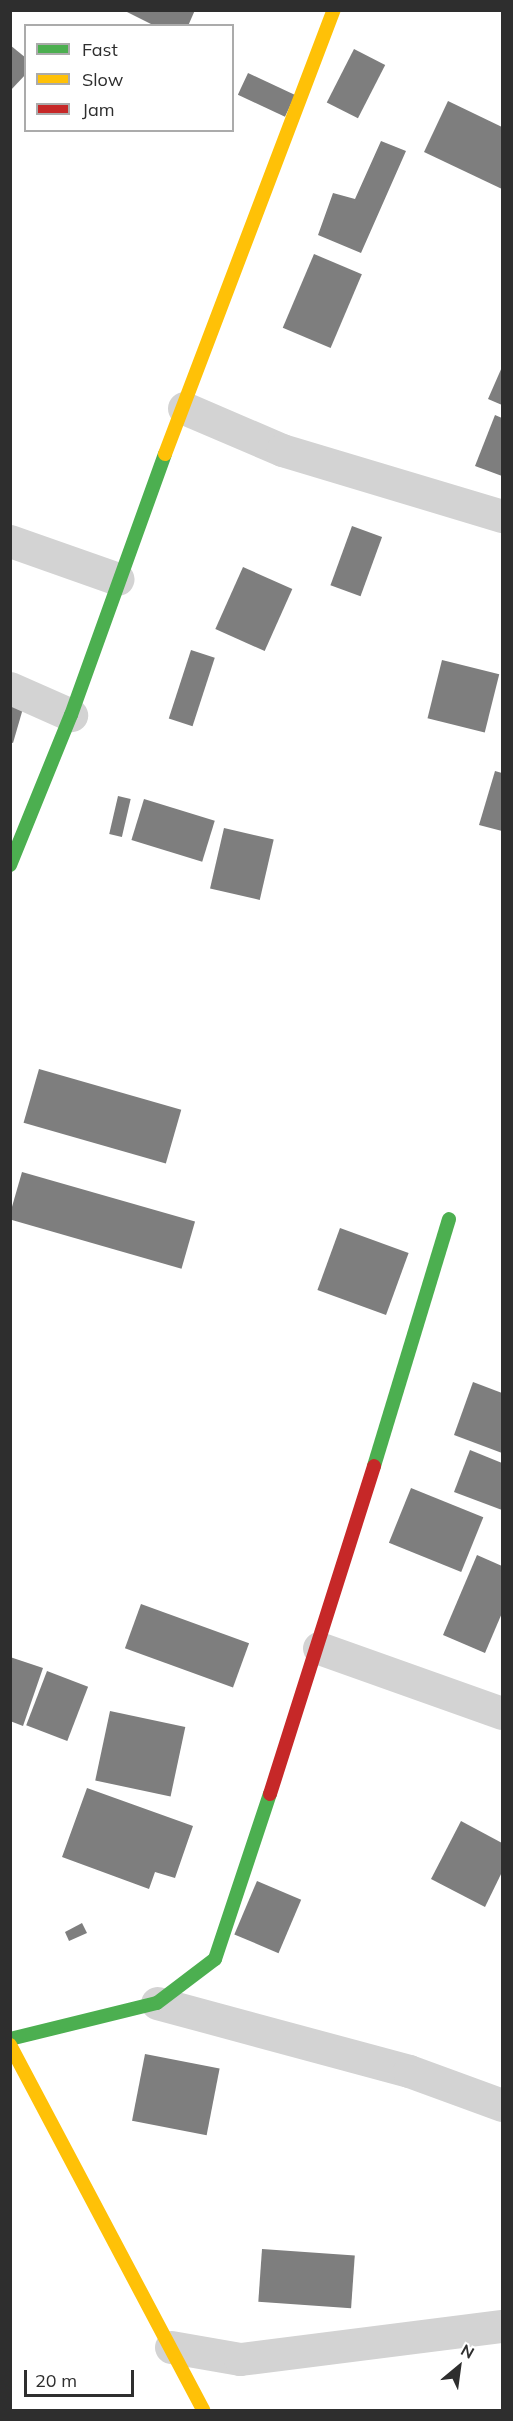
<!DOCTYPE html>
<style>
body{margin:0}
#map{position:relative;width:513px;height:2421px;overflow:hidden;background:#fff;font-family:Mulish,sans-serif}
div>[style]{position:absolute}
.building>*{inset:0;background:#7e7e7e;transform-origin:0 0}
.street>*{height:33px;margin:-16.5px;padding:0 16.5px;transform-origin:16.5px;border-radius:16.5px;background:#d3d3d3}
.fast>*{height:14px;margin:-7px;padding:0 7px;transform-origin:7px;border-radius:7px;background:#4caf50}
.slow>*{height:14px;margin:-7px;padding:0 7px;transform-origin:7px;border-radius:7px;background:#ffc107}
.jam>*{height:14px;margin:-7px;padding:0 7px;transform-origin:7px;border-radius:7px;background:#c62828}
span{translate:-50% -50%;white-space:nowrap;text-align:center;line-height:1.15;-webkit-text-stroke:6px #fff;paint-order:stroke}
.frame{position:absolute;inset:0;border:12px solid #2e2e2e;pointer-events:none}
.legend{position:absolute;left:24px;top:24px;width:210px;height:108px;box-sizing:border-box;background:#fff;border:2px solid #ababab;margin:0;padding:8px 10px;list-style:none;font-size:18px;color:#2e2e2e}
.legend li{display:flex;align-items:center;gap:12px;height:30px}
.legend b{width:30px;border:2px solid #ababab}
.north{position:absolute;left:429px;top:2337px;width:60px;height:60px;-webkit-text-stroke:4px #fff;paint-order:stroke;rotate:29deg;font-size:16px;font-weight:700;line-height:24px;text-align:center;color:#2e2e2e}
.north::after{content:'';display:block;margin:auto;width:21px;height:27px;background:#2e2e2e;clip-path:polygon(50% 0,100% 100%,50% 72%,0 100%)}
.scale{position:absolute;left:24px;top:2370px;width:110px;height:27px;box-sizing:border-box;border:3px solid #2e2e2e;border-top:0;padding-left:8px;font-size:18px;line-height:21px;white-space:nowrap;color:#2e2e2e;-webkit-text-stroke:4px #fff;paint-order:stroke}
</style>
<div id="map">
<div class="building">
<i style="clip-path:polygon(123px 10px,195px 10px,188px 26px,155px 26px)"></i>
<i style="clip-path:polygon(10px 45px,26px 58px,26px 74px,10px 91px)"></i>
<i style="left:354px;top:49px;width:35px;height:60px;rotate:27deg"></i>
<i style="left:248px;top:73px;width:52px;height:24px;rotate:25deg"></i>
<i style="clip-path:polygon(448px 101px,502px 127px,502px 189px,424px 152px)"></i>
<i style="clip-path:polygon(381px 141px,406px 151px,361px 253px,318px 235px,333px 193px,355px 199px)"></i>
<i style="left:314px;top:254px;width:52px;height:80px;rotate:23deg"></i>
<i style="clip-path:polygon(502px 367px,502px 405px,488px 399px)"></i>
<i style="clip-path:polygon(495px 415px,502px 418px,502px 476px,475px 466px)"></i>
<i style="left:352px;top:526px;width:32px;height:63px;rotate:20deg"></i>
<i style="left:243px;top:567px;width:54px;height:68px;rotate:24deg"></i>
<i style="left:191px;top:650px;width:25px;height:72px;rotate:18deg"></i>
<i style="left:442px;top:660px;width:59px;height:60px;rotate:14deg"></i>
<i style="clip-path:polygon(10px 701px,24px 705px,13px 743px,10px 742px)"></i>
<i style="clip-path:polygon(495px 771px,502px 773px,502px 831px,479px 825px)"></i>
<i style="left:118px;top:796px;width:13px;height:39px;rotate:13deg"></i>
<i style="left:144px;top:799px;width:74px;height:43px;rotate:17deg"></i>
<i style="left:224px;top:828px;width:51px;height:62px;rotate:13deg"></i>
<i style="left:39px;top:1069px;width:148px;height:56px;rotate:16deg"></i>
<i style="left:22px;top:1172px;width:180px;height:49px;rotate:16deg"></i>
<i style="left:340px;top:1228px;width:73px;height:66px;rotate:20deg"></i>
<i style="clip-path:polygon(473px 1382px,502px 1393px,502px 1453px,454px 1435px)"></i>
<i style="clip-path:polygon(470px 1450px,502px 1463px,502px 1510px,454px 1492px)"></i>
<i style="left:411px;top:1488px;width:78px;height:59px;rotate:22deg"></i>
<i style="clip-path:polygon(477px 1555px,502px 1566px,502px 1613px,485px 1653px,443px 1635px)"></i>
<i style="left:141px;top:1604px;width:115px;height:47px;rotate:20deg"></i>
<i style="clip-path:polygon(10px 1657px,43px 1668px,23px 1726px,10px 1721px)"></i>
<i style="left:47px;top:1671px;width:44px;height:58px;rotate:21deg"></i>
<i style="left:110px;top:1711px;width:77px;height:71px;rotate:12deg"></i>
<i style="clip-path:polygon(87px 1788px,193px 1826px,175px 1878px,155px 1872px,149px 1889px,62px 1857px)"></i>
<i style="clip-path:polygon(461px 1821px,502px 1843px,502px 1872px,485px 1907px,431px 1879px)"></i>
<i style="left:257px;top:1881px;width:48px;height:58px;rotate:23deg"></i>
<i style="clip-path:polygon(82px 1923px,87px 1933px,69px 1941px,65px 1932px)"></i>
<i style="left:145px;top:2054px;width:76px;height:68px;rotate:11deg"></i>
<i style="left:262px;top:2249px;width:93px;height:53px;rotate:4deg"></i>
</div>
<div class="street">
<i style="left:184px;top:408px;width:107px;rotate:23.2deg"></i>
<i style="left:282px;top:450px;width:230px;rotate:16.7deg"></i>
<i style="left:10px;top:541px;width:114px;rotate:19.4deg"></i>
<i style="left:10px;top:688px;width:67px;rotate:23.9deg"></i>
<i style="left:319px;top:1648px;width:194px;rotate:19.6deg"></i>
<i style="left:157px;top:2003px;width:261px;rotate:15.1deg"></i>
<i style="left:409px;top:2071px;width:99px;rotate:20.1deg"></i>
<i style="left:171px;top:2347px;width:70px;rotate:9.9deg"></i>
<i style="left:240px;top:2359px;width:264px;rotate:-7.2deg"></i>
</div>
<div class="fast">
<i style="left:10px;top:865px;width:162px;rotate:-67.9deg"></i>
<i style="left:71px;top:715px;width:277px;rotate:-70.2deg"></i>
<i style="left:374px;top:1466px;width:258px;rotate:-73.1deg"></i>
<i style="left:10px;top:2039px;width:151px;rotate:-13.8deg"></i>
<i style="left:157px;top:2003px;width:73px;rotate:-37.2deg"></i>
<i style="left:215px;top:1959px;width:174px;rotate:-71.6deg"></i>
</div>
<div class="slow">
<i style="left:165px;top:454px;width:475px;rotate:-69.2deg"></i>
<i style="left:10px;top:2045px;width:413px;rotate:62.1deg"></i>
</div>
<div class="jam">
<i style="left:270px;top:1794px;width:344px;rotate:-72.4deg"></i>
</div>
<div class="frame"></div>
<ul class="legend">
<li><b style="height:8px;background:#4caf50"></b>Fast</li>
<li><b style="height:8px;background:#ffc107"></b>Slow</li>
<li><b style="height:8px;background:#c62828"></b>Jam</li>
</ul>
<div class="north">N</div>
<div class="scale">20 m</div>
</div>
